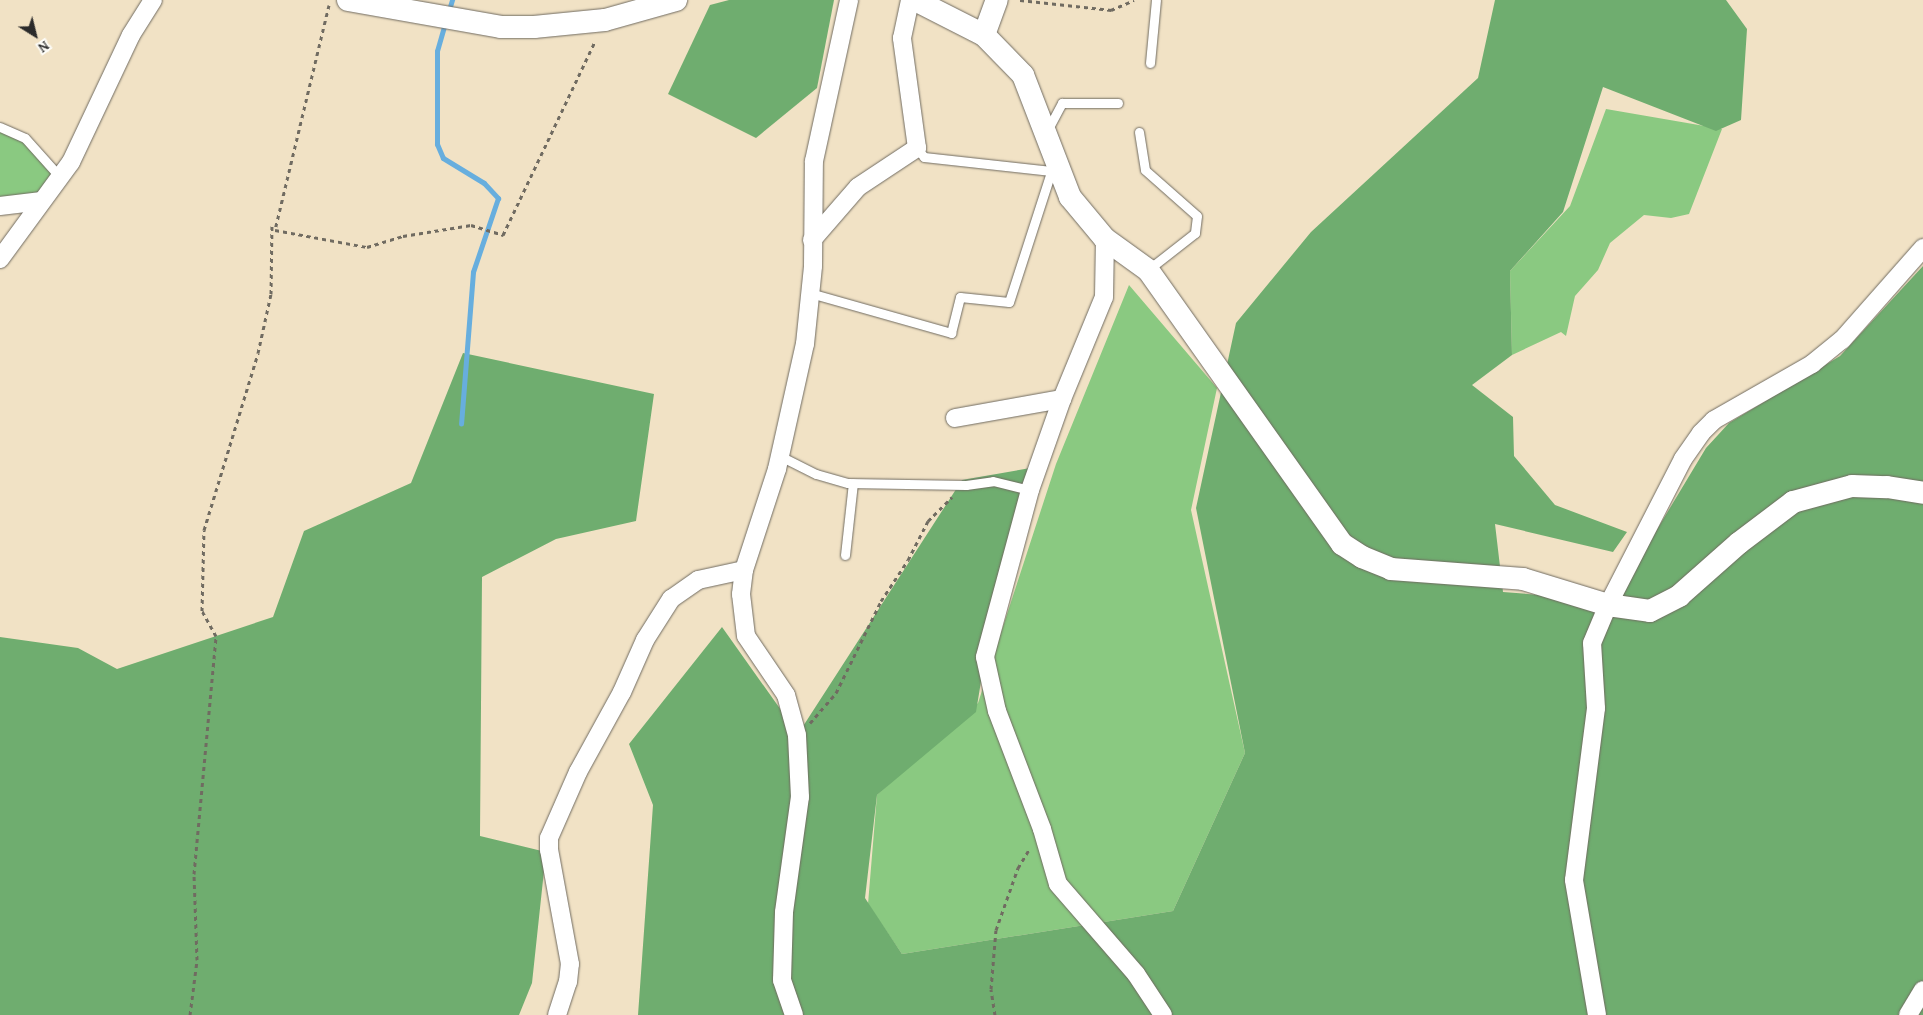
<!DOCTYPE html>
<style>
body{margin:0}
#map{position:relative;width:1923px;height:1015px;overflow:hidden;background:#f1e2c5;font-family:"Gentium Book Plus",serif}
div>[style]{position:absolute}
.green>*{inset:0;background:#8ac981}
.forest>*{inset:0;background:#6fad6f}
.stream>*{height:5px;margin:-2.5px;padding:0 2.5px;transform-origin:2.5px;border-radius:2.5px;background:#67aede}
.path>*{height:3px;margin-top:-1.5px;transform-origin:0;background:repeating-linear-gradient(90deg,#706b61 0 4px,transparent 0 8px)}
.roads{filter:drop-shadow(0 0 1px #706b61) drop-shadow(0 0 1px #706b61)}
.service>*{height:9px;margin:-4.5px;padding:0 4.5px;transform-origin:4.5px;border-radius:4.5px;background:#fff}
.minor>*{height:18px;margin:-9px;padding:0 9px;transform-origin:9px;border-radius:9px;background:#fff}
.tertiary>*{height:22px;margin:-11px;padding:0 11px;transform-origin:11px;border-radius:11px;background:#fff}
span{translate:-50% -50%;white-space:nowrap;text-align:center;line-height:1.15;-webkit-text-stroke:4px #fdfcf7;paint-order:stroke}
.north{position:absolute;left:10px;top:10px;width:50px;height:50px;-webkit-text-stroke:4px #fdfcf7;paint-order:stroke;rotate:144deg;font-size:14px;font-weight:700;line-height:20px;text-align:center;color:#2b2b2b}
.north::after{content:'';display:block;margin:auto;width:18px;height:22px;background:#2b2b2b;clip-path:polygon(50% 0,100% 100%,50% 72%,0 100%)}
</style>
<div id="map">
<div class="green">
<i style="clip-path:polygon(1606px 109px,1722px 129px,1689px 214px,1671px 218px,1644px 215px,1610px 243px,1598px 270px,1575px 296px,1566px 336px,1561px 332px,1512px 355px,1510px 271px,1570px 206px)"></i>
<i style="clip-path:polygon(0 125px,14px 133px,60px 177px,42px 201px,0 206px)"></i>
<i style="clip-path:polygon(1129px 285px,1217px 388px,1191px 510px,1245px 753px,1173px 911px,902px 954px,868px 904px,877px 795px,978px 703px,1056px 464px)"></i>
</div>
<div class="forest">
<i style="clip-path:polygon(729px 0,834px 0,817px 88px,756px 138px,668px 94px,710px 5px)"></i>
<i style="clip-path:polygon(1495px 0,1726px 0,1747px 29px,1741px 120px,1716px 131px,1603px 87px,1563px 212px,1510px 271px,1512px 355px,1472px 385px,1513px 417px,1514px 456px,1555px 505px,1627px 532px,1613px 552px,1495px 524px,1503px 592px,1614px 601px,1706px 448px,1729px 423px,1840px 356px,1923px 266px,1923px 1015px,638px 1015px,653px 805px,629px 744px,722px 627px,798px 734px,962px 480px,1036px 467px,985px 657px,976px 712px,877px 795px,865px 898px,902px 954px,1173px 911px,1245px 753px,1196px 508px,1236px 323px,1311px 232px,1478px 78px)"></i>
<i style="clip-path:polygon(463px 353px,654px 394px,636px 521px,556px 539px,482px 577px,480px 836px,546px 852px,532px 983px,519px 1015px,0 1015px,0 637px,78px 648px,117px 669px,273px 617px,304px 531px,411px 483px)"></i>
</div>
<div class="stream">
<i style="left:448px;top:13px;width:14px;rotate:-73deg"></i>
<i style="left:445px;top:23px;width:29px;rotate:106deg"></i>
<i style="left:437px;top:51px;width:93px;rotate:90deg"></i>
<i style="left:437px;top:144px;width:15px;rotate:67deg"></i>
<i style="left:443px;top:158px;width:48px;rotate:31.4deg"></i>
<i style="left:484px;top:183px;width:21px;rotate:47deg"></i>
<i style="left:498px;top:198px;width:78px;rotate:108.7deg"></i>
<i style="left:473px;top:272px;width:152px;rotate:94.5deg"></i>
</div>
<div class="path">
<i style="left:1020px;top:0;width:92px;rotate:6.3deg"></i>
<i style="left:1111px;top:10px;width:25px;rotate:-23deg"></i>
<i style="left:329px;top:5px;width:231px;rotate:103.5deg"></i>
<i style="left:275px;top:230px;width:94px;rotate:10.5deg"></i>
<i style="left:367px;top:247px;width:38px;rotate:-17deg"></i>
<i style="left:403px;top:236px;width:69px;rotate:-9.2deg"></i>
<i style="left:471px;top:225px;width:34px;rotate:17deg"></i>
<i style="left:503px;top:235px;width:215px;rotate:-64.6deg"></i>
<i style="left:810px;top:723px;width:40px;rotate:-49deg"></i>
<i style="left:836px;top:693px;width:102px;rotate:-63.9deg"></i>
<i style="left:881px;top:601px;width:49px;rotate:-56.6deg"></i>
<i style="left:908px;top:560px;width:44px;rotate:-62.9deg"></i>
<i style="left:928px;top:521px;width:34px;rotate:-45deg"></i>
<i style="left:190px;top:1015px;width:55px;rotate:-82.7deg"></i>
<i style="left:197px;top:960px;width:86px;rotate:-92deg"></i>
<i style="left:194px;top:874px;width:239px;rotate:-84.7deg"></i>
<i style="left:216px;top:636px;width:29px;rotate:-119deg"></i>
<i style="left:202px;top:611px;width:81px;rotate:-88.6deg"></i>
<i style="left:204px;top:530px;width:185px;rotate:-73deg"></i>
<i style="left:258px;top:353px;width:60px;rotate:-77.6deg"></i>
<i style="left:271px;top:294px;width:68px;rotate:-89.2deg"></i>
<i style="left:995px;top:1015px;width:26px;rotate:-99deg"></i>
<i style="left:991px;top:989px;width:59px;rotate:-85.2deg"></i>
<i style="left:996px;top:930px;width:66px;rotate:-70.5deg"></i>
<i style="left:1018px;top:868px;width:23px;rotate:-59deg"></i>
</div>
<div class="roads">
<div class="service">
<i style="left:1150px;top:63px;width:63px;rotate:-84.6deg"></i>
<i style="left:0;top:127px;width:27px;rotate:24deg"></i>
<i style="left:25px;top:138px;width:52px;rotate:48.1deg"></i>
<i style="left:1047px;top:131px;width:32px;rotate:-62deg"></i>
<i style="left:1062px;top:103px;width:56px"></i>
<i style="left:1139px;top:132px;width:38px;rotate:81deg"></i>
<i style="left:1145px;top:170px;width:69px;rotate:41.5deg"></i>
<i style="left:1197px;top:216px;width:17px;rotate:97deg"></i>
<i style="left:1195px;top:233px;width:58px;rotate:142deg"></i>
<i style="left:917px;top:148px;width:11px;rotate:52deg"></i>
<i style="left:924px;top:157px;width:128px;rotate:6.3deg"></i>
<i style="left:810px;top:293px;width:147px;rotate:15.8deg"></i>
<i style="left:951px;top:333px;width:37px;rotate:-76deg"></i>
<i style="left:960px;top:297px;width:49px;rotate:5.8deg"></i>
<i style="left:1009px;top:302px;width:143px;rotate:-72.1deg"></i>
<i style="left:780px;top:456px;width:40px;rotate:26.6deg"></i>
<i style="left:816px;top:474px;width:33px;rotate:16deg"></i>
<i style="left:848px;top:483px;width:118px;rotate:1deg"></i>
<i style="left:966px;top:485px;width:27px;rotate:-8deg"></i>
<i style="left:993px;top:481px;width:38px;rotate:14deg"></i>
<i style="left:845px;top:555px;width:72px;rotate:-83.7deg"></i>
</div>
<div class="minor">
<i style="left:0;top:206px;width:42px;rotate:-6.8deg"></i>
<i style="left:1105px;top:239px;width:58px;rotate:91deg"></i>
<i style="left:1104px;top:297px;width:110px;rotate:112.4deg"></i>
<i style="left:1062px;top:399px;width:96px;rotate:109.4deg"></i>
<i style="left:1030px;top:490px;width:173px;rotate:105.1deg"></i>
<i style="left:985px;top:657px;width:55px;rotate:77.5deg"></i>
<i style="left:997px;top:711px;width:126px;rotate:69.1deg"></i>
<i style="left:1042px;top:829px;width:57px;rotate:73.8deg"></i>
<i style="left:1058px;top:884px;width:119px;rotate:49.1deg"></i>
<i style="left:1136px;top:974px;width:49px;rotate:56.6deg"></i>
<i style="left:812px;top:240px;width:70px;rotate:-49deg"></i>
<i style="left:858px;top:187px;width:71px;rotate:-33.5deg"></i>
<i style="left:917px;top:148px;width:111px;rotate:-97.8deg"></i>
<i style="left:902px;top:38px;width:39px;rotate:-78deg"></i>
<i style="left:0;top:259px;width:120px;rotate:-53.8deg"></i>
<i style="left:71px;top:162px;width:140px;rotate:-64.7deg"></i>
<i style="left:131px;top:35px;width:41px;rotate:-57.8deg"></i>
<i style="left:955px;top:418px;width:109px;rotate:-10.1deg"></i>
<i style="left:557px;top:1015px;width:35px;rotate:-72deg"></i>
<i style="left:568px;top:982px;width:18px;rotate:-84deg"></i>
<i style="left:570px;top:964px;width:116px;rotate:-100.4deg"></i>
<i style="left:549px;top:850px;width:12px;rotate:-90deg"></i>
<i style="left:549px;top:838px;width:72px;rotate:-66.3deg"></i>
<i style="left:578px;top:772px;width:91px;rotate:-61.2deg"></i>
<i style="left:622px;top:692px;width:57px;rotate:-66.1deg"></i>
<i style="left:645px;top:640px;width:49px;rotate:-57.6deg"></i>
<i style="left:671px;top:599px;width:33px;rotate:-35deg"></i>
<i style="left:698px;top:580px;width:47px;rotate:-12.3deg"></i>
<i style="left:794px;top:1015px;width:37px;rotate:-109deg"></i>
<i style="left:782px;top:980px;width:68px;rotate:-88.3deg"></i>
<i style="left:784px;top:912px;width:116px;rotate:-82.1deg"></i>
<i style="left:800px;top:797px;width:62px;rotate:-92.8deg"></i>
<i style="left:797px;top:735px;width:41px;rotate:-105.4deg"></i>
<i style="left:786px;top:695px;width:71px;rotate:-124.1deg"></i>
<i style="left:746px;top:636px;width:42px;rotate:-96.8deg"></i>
<i style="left:741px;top:594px;width:24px;rotate:-83deg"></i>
<i style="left:744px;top:570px;width:106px;rotate:-71.9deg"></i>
<i style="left:777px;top:469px;width:128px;rotate:-77.4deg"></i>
<i style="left:805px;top:344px;width:78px;rotate:-84.1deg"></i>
<i style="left:813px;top:266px;width:105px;rotate:-89.5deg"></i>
<i style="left:814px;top:161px;width:165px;rotate:-77.7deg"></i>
<i style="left:1597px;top:1015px;width:137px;rotate:-99.7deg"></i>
<i style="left:1574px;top:880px;width:173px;rotate:-82.7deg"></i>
<i style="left:1596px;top:708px;width:65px;rotate:-93.5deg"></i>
<i style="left:1592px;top:643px;width:41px;rotate:-67.2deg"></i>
<i style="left:1608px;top:605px;width:164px;rotate:-62.8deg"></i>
<i style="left:1683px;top:459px;width:32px;rotate:-55deg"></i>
<i style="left:1701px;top:433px;width:18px;rotate:-45deg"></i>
<i style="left:1714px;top:420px;width:113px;rotate:-29.7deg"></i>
<i style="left:1812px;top:364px;width:38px;rotate:-39deg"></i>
<i style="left:1842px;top:340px;width:123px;rotate:-48.6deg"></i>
<i style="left:1908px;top:1015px;width:29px;rotate:-59deg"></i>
</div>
<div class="tertiary">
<i style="left:348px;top:0;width:155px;rotate:10deg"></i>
<i style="left:501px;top:27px;width:33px"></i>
<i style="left:534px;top:27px;width:71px;rotate:-5.6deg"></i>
<i style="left:605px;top:20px;width:74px;rotate:-15.7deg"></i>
<i style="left:915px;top:0;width:77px;rotate:26.9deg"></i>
<i style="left:984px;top:35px;width:56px;rotate:45.7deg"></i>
<i style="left:1023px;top:75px;width:131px;rotate:68.9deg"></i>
<i style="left:1070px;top:197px;width:55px;rotate:50.2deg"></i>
<i style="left:1105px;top:239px;width:53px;rotate:35.8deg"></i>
<i style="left:1148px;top:270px;width:336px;rotate:54.7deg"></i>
<i style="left:1342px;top:544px;width:24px;rotate:33deg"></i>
<i style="left:1362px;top:557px;width:31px;rotate:22deg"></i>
<i style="left:1391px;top:569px;width:132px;rotate:4.3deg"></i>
<i style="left:1523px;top:579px;width:89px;rotate:17deg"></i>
<i style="left:1608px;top:605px;width:42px;rotate:8.1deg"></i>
<i style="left:1650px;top:611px;width:33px;rotate:-27deg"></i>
<i style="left:1679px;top:596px;width:80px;rotate:-41.5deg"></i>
<i style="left:1739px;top:543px;width:68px;rotate:-37.2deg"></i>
<i style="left:1793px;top:502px;width:61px;rotate:-15.2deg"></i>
<i style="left:1852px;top:486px;width:35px;rotate:2deg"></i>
<i style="left:1887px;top:487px;width:36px;rotate:9deg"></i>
<i style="left:984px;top:35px;width:37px;rotate:-70deg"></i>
</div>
</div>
<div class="north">N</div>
</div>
